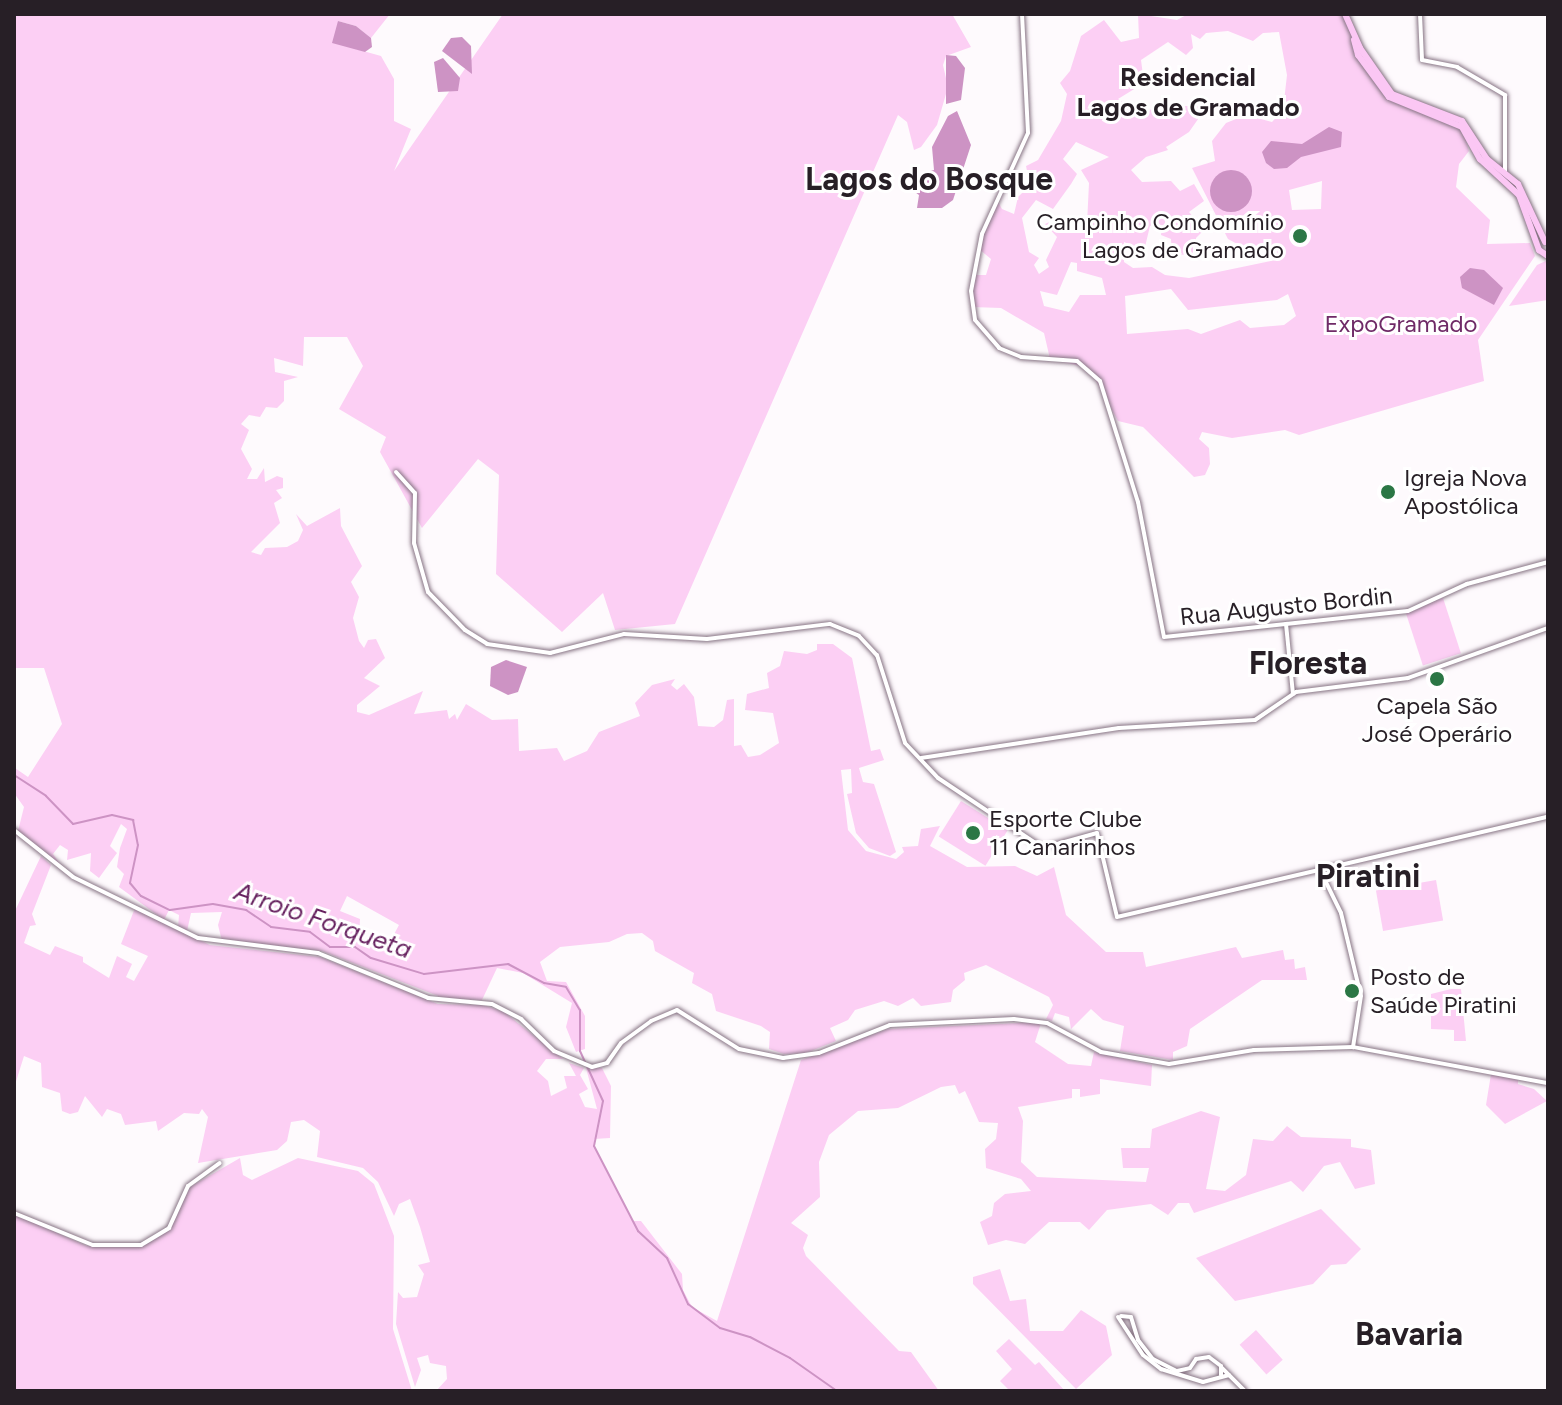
<!DOCTYPE html>
<meta charset="utf-8">
<style>
body{margin:0}
#map{position:relative;width:1562px;height:1405px;overflow:hidden;background:#fefafd;font-family:Figtree,sans-serif}
div>[style]{position:absolute}
.green>*{inset:0;background:#fccff4;transform-origin:0 0}
.water>*{inset:0;background:#cd93c4}
.round{border-radius:50%}
.stream>*{height:2px;margin:-1px;padding:0 1px;transform-origin:1px;border-radius:1px;background:#cd93c4}
.roads{filter:drop-shadow(0 0 2px #867383) drop-shadow(0 0 2px #867383)}
.minor>*{height:4px;margin:-2px;padding:0 2px;transform-origin:2px;border-radius:2px;background:#fff}
.major>*{height:6px;margin:-3px;padding:0 3px;transform-origin:3px;border-radius:3px;background:#fbc7f4}
.dots>*{width:22px;height:22px;translate:-50% -50%;box-sizing:border-box;border:4px solid #fff;border-radius:50%}
span{translate:-50% -50%;white-space:nowrap;text-align:center;line-height:1.15;-webkit-text-stroke:6px #fff;paint-order:stroke}
.poi-label{font-size:24px;color:#271f26}
.right{translate:-100% -50%;text-align:right}
.left{translate:0 -50%;text-align:left}
.park-label{font-size:24px;color:#6f2a67}
.street-label{font-size:24px;color:#271f26}
.neighbourhood-label{font-size:26px;color:#271f26;font-weight:700}
.water-label{font-size:26px;color:#66215f;font-style:italic}
.district-label{font-size:32px;color:#271f26;font-weight:700}
.frame{position:absolute;inset:0;border:16px solid #271f26;pointer-events:none}
</style>
<div id="map">
<div class="green">
<i style="clip-path:polygon(evenodd,14px 14px,390px 14px,371px 38px,356px 26px,338px 21px,356px 49px,381px 56px,394px 79px,394px 121px,411px 129px,394px 171px,503px 14px,952px 14px,971px 47px,946px 56px,943px 65px,948px 87px,937px 125px,921px 147px,914px 150px,907px 122px,898px 115px,675px 624px,615px 630px,603px 593px,562px 632px,496px 574px,499px 475px,478px 459px,422px 528px,380px 452px,386px 437px,339px 409px,363px 366px,347px 337px,304px 337px,303px 366px,274px 358px,275px 372px,298px 377px,284px 381px,284px 401px,277px 408px,266px 407px,260px 417px,249px 415px,241px 424px,249px 430px,241px 449px,252px 469px,247px 479px,257px 479px,264px 468px,265px 482px,277px 476px,283px 478px,283px 488px,276px 490px,282px 498px,274px 503px,280px 523px,251px 552px,261px 555px,265px 548px,287px 547px,298px 541px,303px 530px,296px 514px,307px 526px,340px 508px,341px 526px,362px 566px,351px 582px,359px 597px,353px 618px,359px 641px,364px 648px,368px 640px,376px 639px,385px 658px,364px 678px,380px 686px,357px 705px,357px 712px,369px 715px,423px 691px,414px 714px,447px 710px,449px 719px,455px 714px,457px 720px,466px 704px,492px 720px,518px 719px,519px 751px,557px 748px,564px 761px,587px 751px,599px 732px,640px 716px,635px 703px,652px 685px,675px 679px,671px 685px,677px 690px,684px 684px,694px 697px,698px 726px,714px 727px,723px 720px,727px 700px,734px 699px,734px 746px,741px 745px,748px 757px,760px 755px,779px 743px,773px 713px,745px 710px,747px 694px,769px 688px,767px 673px,780px 666px,784px 651px,807px 654px,817px 650px,817px 644px,833px 644px,852px 658px,871px 751px,880px 749px,884px 760px,859px 768px,863px 782px,874px 784px,896px 852px,890px 856px,869px 848px,856px 833px,847px 794px,852px 793px,851px 769px,841px 770px,848px 830px,866px 851px,896px 859px,904px 852px,902px 847px,918px 846px,921px 829px,940px 826px,930px 846px,967px 867px,1015px 866px,1037px 876px,1054px 867px,1066px 915px,1106px 952px,1143px 952px,1146px 967px,1236px 947px,1242px 958px,1283px 950px,1285px 960px,1294px 959px,1295px 969px,1305px 967px,1307px 980px,1262px 980px,1190px 1029px,1187px 1046px,1173px 1052px,1173px 1060px,1120px 1051px,1124px 1026px,1103px 1020px,1091px 1009px,1071px 1029px,1069px 1017px,1055px 1013px,1052px 1021px,1046px 1019px,1053px 1005px,1049px 997px,986px 965px,964px 973px,965px 980px,953px 990px,951px 1002px,921px 1006px,913px 998px,898px 1006px,884px 1001px,855px 1010px,848px 1020px,830px 1028px,836px 1041px,806px 1053px,784px 1054px,769px 1049px,770px 1032px,761px 1026px,716px 1011px,712px 994px,692px 983px,694px 973px,655px 951px,653px 941px,642px 933px,627px 934px,609px 942px,560px 947px,540px 962px,547px 981px,566px 982px,585px 1016px,585px 1049px,576px 1052px,566px 1027px,572px 1003px,523px 973px,497px 968px,482px 1000px,446px 999px,322px 951px,222px 941px,218px 925px,222px 912px,191px 913px,187px 931px,178px 928px,179px 915px,169px 910px,164px 920px,119px 887px,124px 874px,117px 867px,120px 848px,127px 829px,121px 824px,110px 846px,117px 853px,99px 878px,90px 871px,91px 853px,67px 860px,68px 850px,60px 845px,53px 854px,62px 867px,18px 831px,24px 807px,14px 793px,15px 768px,28px 777px,62px 724px,44px 668px,14px 668px,14px 14px,347px 896px,399px 925px,385px 951px,359px 942px,360px 919px,340px 911px,347px 896px)"></i>
<i style="clip-path:polygon(evenodd,1138px 14px,1177px 20px,1188px 14px,1345px 14px,1354px 30px,1353px 47px,1389px 97px,1462px 127px,1469px 151px,1459px 164px,1456px 187px,1490px 220px,1487px 244px,1530px 243px,1535px 256px,1478px 340px,1484px 381px,1299px 435px,1285px 430px,1232px 438px,1202px 432px,1199px 439px,1209px 448px,1210px 464px,1205px 475px,1194px 477px,1143px 427px,1118px 421px,1089px 368px,1050px 359px,1044px 333px,1001px 308px,972px 307px,975px 275px,986px 275px,991px 259px,979px 249px,982px 234px,997px 200px,1002px 209px,1014px 214px,1018px 197px,1030px 185px,1026px 166px,1038px 160px,1061px 121px,1067px 94px,1060px 83px,1070px 71px,1081px 36px,1104px 20px,1121px 42px,1139px 38px,1138px 14px,1228px 31px,1253px 41px,1263px 33px,1279px 32px,1287px 75px,1283px 110px,1272px 122px,1246px 115px,1226px 123px,1212px 141px,1215px 161px,1192px 168px,1228px 239px,1241px 246px,1278px 248px,1276px 260px,1189px 278px,1165px 275px,1152px 267px,1133px 268px,1124px 262px,1124px 242px,1144px 251px,1150px 226px,1157px 223px,1162px 226px,1161px 235px,1171px 239px,1172px 256px,1196px 253px,1196px 238px,1204px 230px,1189px 212px,1204px 201px,1194px 184px,1180px 191px,1171px 181px,1142px 182px,1131px 170px,1146px 157px,1168px 150px,1166px 147px,1189px 132px,1208px 105px,1168px 107px,1159px 100px,1145px 116px,1118px 99px,1144px 83px,1141px 60px,1168px 42px,1186px 55px,1193px 48px,1191px 34px,1200px 39px,1206px 33px,1228px 31px,1138px 14px,1076px 142px,1109px 157px,1081px 170px,1089px 183px,1087px 224px,1078px 229px,1054px 220px,1045px 224px,1057px 237px,1046px 260px,1049px 267px,1039px 274px,1034px 265px,1039px 258px,1029px 252px,1022px 218px,1036px 200px,1053px 209px,1071px 184px,1077px 174px,1063px 159px,1076px 142px,1138px 14px,1322px 181px,1321px 209px,1292px 210px,1289px 190px,1322px 181px,1138px 14px,1071px 262px,1077px 263px,1077px 271px,1102px 278px,1106px 295px,1080px 295px,1069px 312px,1044px 306px,1040px 291px,1057px 295px,1071px 262px,1138px 14px,1171px 289px,1188px 310px,1277px 300px,1288px 294px,1296px 316px,1284px 325px,1250px 328px,1240px 320px,1201px 334px,1188px 329px,1127px 334px,1125px 296px,1171px 289px)"></i>
<i style="clip-path:polygon(1548px 260px,1548px 300px,1509px 306px,1537px 265px)"></i>
<i style="left:1443px;top:598px;width:58px;height:40px;rotate:72deg"></i>
<i style="left:961px;top:801px;width:55px;height:42px;rotate:32deg"></i>
<i style="clip-path:polygon(41px 856px,51px 865px,32px 914px,36px 925px,30px 926px,24px 943px,50px 955px,55px 946px,83px 957px,83px 962px,109px 978px,117px 956px,132px 964px,126px 977px,134px 981px,148px 956px,121px 944px,135px 908px,210px 945px,320px 957px,438px 1004px,483px 1005px,504px 1012px,563px 1059px,546px 1059px,537px 1071px,548px 1081px,551px 1096px,567px 1088px,564px 1076px,576px 1076px,569px 1063px,584px 1068px,580px 1075px,588px 1089px,579px 1094px,585px 1107px,597px 1109px,586px 1068px,602px 1068px,611px 1086px,610px 1138px,594px 1139px,594px 1146px,633px 1221px,641px 1221px,682px 1274px,683px 1290px,692px 1307px,717px 1321px,801px 1060px,888px 1029px,1037px 1022px,1041px 1023px,1035px 1042px,1068px 1064px,1091px 1066px,1094px 1052px,1152px 1065px,1151px 1086px,1100px 1079px,1100px 1094px,1080px 1097px,1080px 1089px,1072px 1089px,1072px 1098px,1018px 1107px,1023px 1121px,1021px 1162px,1037px 1177px,1146px 1182px,1149px 1168px,1123px 1168px,1121px 1148px,1150px 1148px,1152px 1129px,1201px 1111px,1220px 1117px,1206px 1189px,1225px 1191px,1246px 1175px,1253px 1139px,1273px 1141px,1287px 1126px,1301px 1137px,1351px 1139px,1351px 1147px,1371px 1150px,1375px 1184px,1355px 1189px,1340px 1162px,1324px 1166px,1303px 1192px,1291px 1181px,1194px 1213px,1189px 1203px,1178px 1203px,1168px 1215px,1151px 1204px,1107px 1210px,1089px 1230px,1080px 1222px,1049px 1222px,1025px 1244px,1006px 1240px,988px 1245px,980px 1222px,992px 1216px,994px 1203px,1005px 1194px,1031px 1191px,1021px 1179px,986px 1168px,985px 1149px,996px 1139px,998px 1123px,979px 1122px,965px 1091px,959px 1094px,955px 1085px,941px 1087px,898px 1108px,858px 1111px,829px 1135px,819px 1162px,820px 1197px,791px 1223px,808px 1235px,803px 1248px,806px 1256px,899px 1351px,911px 1352px,939px 1391px,436px 1391px,447px 1379px,446px 1366px,430px 1363px,428px 1355px,417px 1358px,421px 1370px,415px 1387px,396px 1324px,398px 1292px,403px 1298px,417px 1297px,424px 1274px,418px 1265px,430px 1262px,420px 1227px,410px 1199px,399px 1204px,394px 1216px,378px 1182px,363px 1168px,317px 1157px,320px 1131px,304px 1120px,291px 1122px,287px 1141px,277px 1150px,198px 1163px,208px 1117px,202px 1109px,199px 1114px,184px 1113px,158px 1131px,156px 1121px,125px 1125px,121px 1114px,107px 1109px,102px 1117px,85px 1096px,78px 1112px,70px 1114px,62px 1111px,60px 1093px,42px 1087px,41px 1063px,24px 1056px,14px 1088px,14px 913px)"></i>
<i style="left:1436px;top:880px;width:41px;height:61px;rotate:80deg"></i>
<i style="clip-path:polygon(1451px 989px,1461px 989px,1466px 1041px,1454px 1041px,1454px 1030px,1431px 1029px,1431px 994px)"></i>
<i style="clip-path:polygon(1491px 1074px,1518px 1078px,1518px 1084px,1534px 1089px,1547px 1101px,1505px 1124px,1486px 1105px)"></i>
<i style="clip-path:polygon(240px 1158px,243px 1175px,252px 1180px,298px 1158px,358px 1171px,374px 1184px,394px 1236px,393px 1329px,412px 1391px,14px 1391px,14px 1214px,87px 1246px,142px 1246px,170px 1229px,190px 1187px)"></i>
<i style="clip-path:polygon(1321px 1209px,1361px 1249px,1346px 1264px,1331px 1265px,1313px 1284px,1235px 1301px,1196px 1258px)"></i>
<i style="clip-path:polygon(1000px 1269px,1010px 1301px,1026px 1299px,1030px 1331px,1063px 1331px,1081px 1310px,1106px 1326px,1112px 1355px,1076px 1389px,973px 1284px,973px 1277px)"></i>
<i style="left:1256px;top:1330px;width:40px;height:22px;rotate:48deg"></i>
<i style="clip-path:polygon(1009px 1339px,1035px 1365px,1039px 1362px,1064px 1390px,1010px 1391px,1000px 1381px,1012px 1369px,996px 1351px)"></i>
</div>
<div class="water">
<i style="clip-path:polygon(338px 21px,356px 26px,371px 38px,372px 47px,365px 52px,332px 43px)"></i>
<i style="clip-path:polygon(462px 37px,471px 46px,472px 74px,442px 51px,451px 38px)"></i>
<i style="clip-path:polygon(946px 55px,956px 56px,965px 68px,961px 100px,946px 104px)"></i>
<i style="clip-path:polygon(443px 58px,460px 78px,458px 91px,438px 92px,434px 62px)"></i>
<i style="clip-path:polygon(957px 111px,971px 145px,953px 200px,942px 208px,917px 208px,919px 195px,912px 190px,909px 176px,934px 170px,932px 147px,948px 116px)"></i>
<i style="clip-path:polygon(1329px 127px,1342px 132px,1341px 147px,1301px 157px,1287px 168px,1274px 169px,1266px 163px,1262px 152px,1271px 141px,1302px 144px)"></i>
<i class="round" style="left:1210px;top:170px;width:42px;height:42px"></i>
<i style="clip-path:polygon(1470px 268px,1484px 270px,1503px 288px,1494px 305px,1462px 288px,1460px 277px)"></i>
<i style="clip-path:polygon(506px 660px,527px 667px,518px 692px,508px 695px,490px 686px,491px 667px)"></i>
</div>
<div class="stream">
<i style="left:14px;top:775px;width:38px;rotate:33deg"></i>
<i style="left:46px;top:796px;width:39px;rotate:46deg"></i>
<i style="left:73px;top:824px;width:40px;rotate:-13deg"></i>
<i style="left:112px;top:815px;width:22px;rotate:13deg"></i>
<i style="left:133px;top:820px;width:25px;rotate:79deg"></i>
<i style="left:138px;top:845px;width:39px;rotate:102deg"></i>
<i style="left:130px;top:883px;width:17px;rotate:50deg"></i>
<i style="left:141px;top:896px;width:32px;rotate:26deg"></i>
<i style="left:170px;top:910px;width:43px;rotate:-7.9deg"></i>
<i style="left:213px;top:904px;width:34px;rotate:10deg"></i>
<i style="left:246px;top:910px;width:30px;rotate:34deg"></i>
<i style="left:271px;top:927px;width:39px;rotate:7deg"></i>
<i style="left:310px;top:932px;width:25px;rotate:37deg"></i>
<i style="left:330px;top:947px;width:25px"></i>
<i style="left:355px;top:947px;width:19px;rotate:35deg"></i>
<i style="left:371px;top:958px;width:55px;rotate:16.8deg"></i>
<i style="left:424px;top:974px;width:85px;rotate:-6.8deg"></i>
<i style="left:508px;top:964px;width:41px;rotate:27.8deg"></i>
<i style="left:544px;top:983px;width:22px;rotate:10deg"></i>
<i style="left:566px;top:987px;width:27px;rotate:59deg"></i>
<i style="left:580px;top:1010px;width:41px;rotate:90deg"></i>
<i style="left:580px;top:1051px;width:55px;rotate:65.3deg"></i>
<i style="left:603px;top:1101px;width:46px;rotate:101.3deg"></i>
<i style="left:594px;top:1146px;width:96px;rotate:62.6deg"></i>
<i style="left:638px;top:1231px;width:40px;rotate:43deg"></i>
<i style="left:667px;top:1258px;width:51px;rotate:65.5deg"></i>
<i style="left:688px;top:1304px;width:40px;rotate:37deg"></i>
<i style="left:720px;top:1328px;width:31px;rotate:17deg"></i>
<i style="left:750px;top:1337px;width:45px;rotate:27.7deg"></i>
<i style="left:790px;top:1358px;width:57px;rotate:35.1deg"></i>
</div>
<div class="roads">
<div class="minor">
<i style="left:1022px;top:14px;width:119px;rotate:87.1deg"></i>
<i style="left:1028px;top:133px;width:111px;rotate:114.5deg"></i>
<i style="left:982px;top:234px;width:58px;rotate:100.9deg"></i>
<i style="left:971px;top:291px;width:29px;rotate:82deg"></i>
<i style="left:975px;top:320px;width:37px;rotate:49deg"></i>
<i style="left:999px;top:348px;width:24px;rotate:22deg"></i>
<i style="left:1021px;top:357px;width:56px;rotate:4.1deg"></i>
<i style="left:1077px;top:361px;width:30px;rotate:41deg"></i>
<i style="left:1100px;top:381px;width:127px;rotate:72.6deg"></i>
<i style="left:1138px;top:502px;width:137px;rotate:79.1deg"></i>
<i style="left:1164px;top:637px;width:245px;rotate:-6.1deg"></i>
<i style="left:1408px;top:611px;width:65px;rotate:-24.6deg"></i>
<i style="left:1467px;top:584px;width:84px;rotate:-15.2deg"></i>
<i style="left:1420px;top:14px;width:46px;rotate:87.5deg"></i>
<i style="left:1422px;top:60px;width:36px;rotate:11deg"></i>
<i style="left:1457px;top:67px;width:56px;rotate:30.3deg"></i>
<i style="left:1505px;top:95px;width:78px;rotate:90deg"></i>
<i style="left:396px;top:472px;width:28px;rotate:48deg"></i>
<i style="left:415px;top:493px;width:50px;rotate:91.1deg"></i>
<i style="left:414px;top:543px;width:51px;rotate:74.1deg"></i>
<i style="left:428px;top:592px;width:53px;rotate:45.8deg"></i>
<i style="left:465px;top:630px;width:26px;rotate:32deg"></i>
<i style="left:487px;top:644px;width:64px;rotate:8.1deg"></i>
<i style="left:550px;top:653px;width:76px;rotate:-14.4deg"></i>
<i style="left:624px;top:634px;width:83px;rotate:3.4deg"></i>
<i style="left:707px;top:639px;width:124px;rotate:-7deg"></i>
<i style="left:830px;top:624px;width:31px;rotate:22deg"></i>
<i style="left:859px;top:636px;width:26px;rotate:47deg"></i>
<i style="left:877px;top:655px;width:92px;rotate:72.3deg"></i>
<i style="left:905px;top:743px;width:48px;rotate:46.7deg"></i>
<i style="left:938px;top:778px;width:126px;rotate:33.7deg"></i>
<i style="left:1043px;top:848px;width:56px;rotate:-15.5deg"></i>
<i style="left:1097px;top:833px;width:86px;rotate:76.6deg"></i>
<i style="left:1117px;top:917px;width:442px;rotate:-13.1deg"></i>
<i style="left:1286px;top:624px;width:70px;rotate:84.3deg"></i>
<i style="left:921px;top:758px;width:200px;rotate:-8.6deg"></i>
<i style="left:1119px;top:728px;width:136px;rotate:-3.4deg"></i>
<i style="left:1255px;top:720px;width:50px;rotate:-34.3deg"></i>
<i style="left:1296px;top:692px;width:113px;rotate:-7.1deg"></i>
<i style="left:1408px;top:678px;width:149px;rotate:-19.7deg"></i>
<i style="left:14px;top:830px;width:75px;rotate:38.5deg"></i>
<i style="left:73px;top:877px;width:139px;rotate:26deg"></i>
<i style="left:198px;top:938px;width:121px;rotate:7.1deg"></i>
<i style="left:318px;top:953px;width:119px;rotate:22.2deg"></i>
<i style="left:428px;top:998px;width:64px;rotate:5.4deg"></i>
<i style="left:492px;top:1004px;width:33px;rotate:27deg"></i>
<i style="left:521px;top:1019px;width:46px;rotate:44.1deg"></i>
<i style="left:554px;top:1051px;width:41px;rotate:22.8deg"></i>
<i style="left:592px;top:1067px;width:16px;rotate:-15deg"></i>
<i style="left:607px;top:1063px;width:24px;rotate:-55deg"></i>
<i style="left:621px;top:1043px;width:37px;rotate:-36deg"></i>
<i style="left:651px;top:1021px;width:28px;rotate:-23deg"></i>
<i style="left:677px;top:1010px;width:73px;rotate:32.2deg"></i>
<i style="left:739px;top:1049px;width:45px;rotate:11.6deg"></i>
<i style="left:783px;top:1058px;width:36px;rotate:-8deg"></i>
<i style="left:819px;top:1053px;width:76px;rotate:-21.5deg"></i>
<i style="left:890px;top:1025px;width:124px;rotate:-2.8deg"></i>
<i style="left:1014px;top:1019px;width:33px;rotate:7deg"></i>
<i style="left:1047px;top:1023px;width:61px;rotate:28.2deg"></i>
<i style="left:1101px;top:1052px;width:69px;rotate:10deg"></i>
<i style="left:1169px;top:1064px;width:86px;rotate:-9.4deg"></i>
<i style="left:1254px;top:1050px;width:99px;rotate:-1.7deg"></i>
<i style="left:1353px;top:1047px;width:198px;rotate:10.5deg"></i>
<i style="left:1319px;top:868px;width:50px;rotate:63.9deg"></i>
<i style="left:1341px;top:913px;width:85px;rotate:76.5deg"></i>
<i style="left:1361px;top:996px;width:52px;rotate:98.9deg"></i>
<i style="left:14px;top:1213px;width:85px;rotate:22.1deg"></i>
<i style="left:93px;top:1245px;width:48px"></i>
<i style="left:141px;top:1245px;width:33px;rotate:-31deg"></i>
<i style="left:169px;top:1228px;width:46px;rotate:-65.7deg"></i>
<i style="left:188px;top:1186px;width:39px;rotate:-36deg"></i>
<i style="left:1121px;top:1316px;width:10px;rotate:6deg"></i>
<i style="left:1131px;top:1317px;width:24px;rotate:73deg"></i>
<i style="left:1138px;top:1340px;width:24px;rotate:52deg"></i>
<i style="left:1153px;top:1359px;width:27px;rotate:27deg"></i>
<i style="left:1177px;top:1371px;width:13px;rotate:-13deg"></i>
<i style="left:1118px;top:1317px;width:45px;rotate:56.7deg"></i>
<i style="left:1143px;top:1355px;width:23px;rotate:38deg"></i>
<i style="left:1161px;top:1369px;width:44px;rotate:17.2deg"></i>
<i style="left:1203px;top:1382px;width:27px;rotate:-15deg"></i>
<i style="left:1190px;top:1368px;width:11px;rotate:-56deg"></i>
<i style="left:1196px;top:1359px;width:13px;rotate:-9deg"></i>
<i style="left:1209px;top:1357px;width:15px;rotate:37deg"></i>
<i style="left:1221px;top:1366px;width:9px;rotate:90deg"></i>
<i style="left:1222px;top:1368px;width:33px;rotate:45deg"></i>
</div>
<div class="major">
<i style="left:1345px;top:14px;width:37px;rotate:66deg"></i>
<i style="left:1360px;top:48px;width:56px;rotate:55.2deg"></i>
<i style="left:1392px;top:94px;width:75px;rotate:21.1deg"></i>
<i style="left:1462px;top:121px;width:45px;rotate:56.7deg"></i>
<i style="left:1487px;top:159px;width:40px;rotate:39deg"></i>
<i style="left:1518px;top:184px;width:64px;rotate:65deg"></i>
<i style="left:1354px;top:40px;width:16px;rotate:75deg"></i>
<i style="left:1358px;top:55px;width:52px;rotate:53.6deg"></i>
<i style="left:1389px;top:97px;width:79px;rotate:22.3deg"></i>
<i style="left:1462px;top:127px;width:37px;rotate:61deg"></i>
<i style="left:1480px;top:159px;width:53px;rotate:42.7deg"></i>
<i style="left:1519px;top:195px;width:59px;rotate:70deg"></i>
<i style="left:1539px;top:250px;width:11px;rotate:34deg"></i>
</div>
</div>
<div class="dots">
<i style="left:1300px;top:236px;background:#2b7745"></i>
<i style="left:1388px;top:492px;background:#2b7745"></i>
<i style="left:1437px;top:679px;background:#2b7745"></i>
<i style="left:973px;top:833px;background:#2b7745"></i>
<i style="left:1352px;top:991px;background:#2b7745"></i>
</div>
<div class="poi-label">
<span class="right" style="left:1284px;top:236px">Campinho Condomínio<br>Lagos de Gramado</span>
<span class="left" style="left:1404px;top:492px">Igreja Nova<br>Apostólica</span>
<span style="left:1437px;top:720px">Capela São<br>José Operário</span>
<span class="left" style="left:989px;top:833px">Esporte Clube<br>11 Canarinhos</span>
<span class="left" style="left:1370px;top:991px">Posto de<br>Saúde Piratini</span>
</div>
<div class="park-label">
<span style="left:1401px;top:324px">ExpoGramado</span>
</div>
<div class="street-label">
<span style="left:1286px;top:606px;rotate:-6deg">Rua Augusto Bordin</span>
</div>
<div class="neighbourhood-label">
<span style="left:1188px;top:93px">Residencial<br>Lagos de Gramado</span>
</div>
<div class="water-label">
<span style="left:323px;top:921px;rotate:19deg">Arroio Forqueta</span>
</div>
<div class="district-label">
<span style="left:929px;top:179px">Lagos do Bosque</span>
<span style="left:1308px;top:663px">Floresta</span>
<span style="left:1368px;top:876px">Piratini</span>
<span style="left:1409px;top:1334px">Bavaria</span>
</div>
<div class="frame"></div>
</div>
